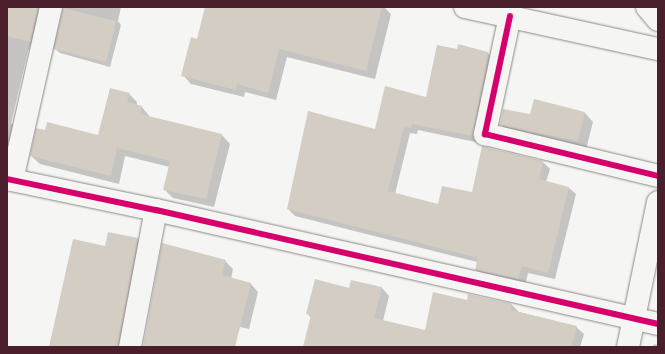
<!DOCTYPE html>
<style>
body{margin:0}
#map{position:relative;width:665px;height:354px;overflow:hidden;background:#f5f5f3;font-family:"Patrick Hand",sans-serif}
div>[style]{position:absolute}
.shadow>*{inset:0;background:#0003}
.building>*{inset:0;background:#d4cdc4;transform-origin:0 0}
.roads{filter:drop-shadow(0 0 1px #8f8788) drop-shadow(0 0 1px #8f8788)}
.street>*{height:22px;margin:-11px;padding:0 11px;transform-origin:11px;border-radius:11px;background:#f5f5f3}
.secondary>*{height:22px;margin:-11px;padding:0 11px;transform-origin:11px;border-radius:11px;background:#f5f5f3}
.cycleway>*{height:6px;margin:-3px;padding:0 3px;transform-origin:3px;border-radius:3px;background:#d6006c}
span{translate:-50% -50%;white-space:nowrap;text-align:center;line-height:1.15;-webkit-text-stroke:4px #f6f6f2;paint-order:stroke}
.frame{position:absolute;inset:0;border:8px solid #4a1f2b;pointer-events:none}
</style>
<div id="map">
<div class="shadow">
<i style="clip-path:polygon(7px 7px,50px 7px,28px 51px,11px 123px,20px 131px,7px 161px)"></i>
<i style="clip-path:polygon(63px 7px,121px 7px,118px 21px,121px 25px,110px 67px,60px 53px,55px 49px)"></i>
<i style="clip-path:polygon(206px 7px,384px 7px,391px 14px,375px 79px,287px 57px,276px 100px,245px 92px,244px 97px,191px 84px,183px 75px,198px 40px)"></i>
<i style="clip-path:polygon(458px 50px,488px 53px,495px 60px,480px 143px,418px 130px,417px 134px,410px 133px,395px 194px,439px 205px,473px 193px,483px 147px,543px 162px,550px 169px,546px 182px,569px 188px,576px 194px,555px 279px,528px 273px,525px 286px,482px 276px,476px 269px,477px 262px,295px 216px,288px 209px,375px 130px,427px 98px)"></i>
<i style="clip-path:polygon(129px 94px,137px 102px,137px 106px,142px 107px,150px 117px,222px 135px,230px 144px,214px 207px,173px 198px,164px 189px,170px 167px,125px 156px,119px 184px,40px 164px,31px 156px,99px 136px)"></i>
<i style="clip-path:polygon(535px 100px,585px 113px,593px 122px,586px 149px,509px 133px,501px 124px,531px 115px)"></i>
<i style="clip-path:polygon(137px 239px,146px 247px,127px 347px,50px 347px,105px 247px)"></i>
<i style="clip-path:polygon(225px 261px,233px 269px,231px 279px,250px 283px,258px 292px,249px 329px,226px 324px,220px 347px,144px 347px)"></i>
<i style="clip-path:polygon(352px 281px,382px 288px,389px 296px,383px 321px,426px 332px,467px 301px,512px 305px,519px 312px,576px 327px,584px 334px,580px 347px,304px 347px,311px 318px,307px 313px,350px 290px)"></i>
<i style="clip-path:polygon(654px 344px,658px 345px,658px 347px,653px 347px)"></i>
</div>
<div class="building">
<i style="clip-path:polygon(7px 7px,38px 7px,30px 42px,7px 36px)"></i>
<i style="clip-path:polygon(205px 7px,382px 7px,366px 71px,279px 49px,268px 93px,237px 84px,236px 90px,181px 76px,191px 37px,197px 39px)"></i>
<i style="left:63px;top:8px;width:55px;height:42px;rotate:14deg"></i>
<i style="clip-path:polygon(458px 44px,488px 52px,473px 136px,412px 124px,411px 128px,404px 127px,388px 191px,438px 204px,442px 186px,472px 192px,482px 146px,543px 161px,539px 179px,569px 187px,548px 273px,522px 266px,518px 279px,475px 270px,478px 258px,287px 209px,308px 111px,375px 129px,385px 86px,426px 97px,437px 45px,457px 49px)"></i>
<i style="clip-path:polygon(110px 88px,130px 93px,127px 102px,142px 106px,140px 114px,222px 134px,206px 199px,163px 190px,170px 161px,117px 148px,111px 176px,30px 156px,36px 128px,45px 130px,47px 122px,98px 135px)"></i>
<i style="clip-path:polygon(534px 99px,585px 112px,578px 141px,500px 125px,503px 109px,530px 114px)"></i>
<i style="clip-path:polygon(108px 232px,138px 238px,118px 347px,49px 347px,73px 239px,105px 246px)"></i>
<i style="clip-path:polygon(162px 243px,226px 260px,222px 275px,251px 283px,235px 347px,143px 347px)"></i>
<i style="clip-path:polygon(315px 279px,349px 288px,351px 280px,382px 287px,374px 318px,425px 330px,433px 292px,467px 300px,468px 294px,512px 304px,511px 310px,577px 326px,571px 347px,303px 347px,311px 315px,306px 314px)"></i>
</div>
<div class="roads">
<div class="street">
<i style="left:465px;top:7px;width:198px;rotate:12.3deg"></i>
<i style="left:647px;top:7px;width:17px;rotate:50deg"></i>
<i style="left:510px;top:16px;width:121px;rotate:102deg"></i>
<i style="left:485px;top:134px;width:178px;rotate:13.6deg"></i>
<i style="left:7px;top:179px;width:152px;rotate:11.8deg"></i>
<i style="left:156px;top:210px;width:515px;rotate:12.79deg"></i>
<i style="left:12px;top:180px;width:177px;rotate:-77.3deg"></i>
<i style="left:130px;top:347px;width:139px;rotate:-79.3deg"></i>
</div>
<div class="secondary">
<i style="left:628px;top:347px;width:148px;rotate:-78.3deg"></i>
</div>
</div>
<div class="cycleway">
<i style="left:510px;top:16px;width:121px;rotate:102deg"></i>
<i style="left:485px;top:134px;width:178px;rotate:13.6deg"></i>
<i style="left:7px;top:179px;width:152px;rotate:11.8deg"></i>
<i style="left:156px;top:210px;width:515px;rotate:12.79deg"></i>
</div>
<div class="frame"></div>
</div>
